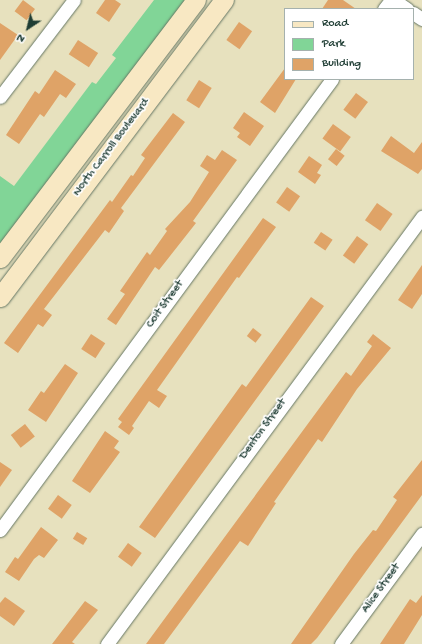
<!DOCTYPE html>
<style>
body{margin:0}
#map{position:relative;width:422px;height:644px;overflow:hidden;background:#e7e1be;font-family:"Gochi Hand",sans-serif}
div>[style]{position:absolute}
.green>*{inset:0;background:#81d597}
.building>*{inset:0;background:#dfa367;transform-origin:0 0}
.roads{filter:drop-shadow(0 0 1px #657664) drop-shadow(0 0 1px #657664)}
.street>*{height:13px;margin:-6.5px;padding:0 6.5px;transform-origin:6.5px;border-radius:6.5px;background:#fff}
.secondary>*{height:19px;margin:-9.5px;padding:0 9.5px;transform-origin:9.5px;border-radius:9.5px;background:#f8e8c3}
span{translate:-50% -50%;white-space:nowrap;text-align:center;line-height:1.15;-webkit-text-stroke:3.5px #fff;paint-order:stroke}
.street-label{font-size:12px;color:#1f3d34}
.legend{position:absolute;left:284px;top:8px;width:130px;height:72px;box-sizing:border-box;background:#fff;border:1px solid #a5b1ae;margin:0;padding:5px 7px;list-style:none;font-size:12px;color:#1f3d34}
.legend li{display:flex;align-items:center;gap:8px;height:20px}
.legend b{width:20px;border:1px solid #a5b1ae}
.north{position:absolute;left:8px;top:8px;width:40px;height:40px;-webkit-text-stroke:3px #fff;paint-order:stroke;rotate:215deg;font-size:11px;font-weight:700;line-height:16px;text-align:center;color:#1f3d34}
.north::after{content:'';display:block;margin:auto;width:14px;height:18px;background:#1f3d34;clip-path:polygon(50% 0,100% 100%,50% 72%,0 100%)}
</style>
<div id="map">
<div class="green">
<i style="clip-path:polygon(154px 0,187px 0,0 248px,0 176px,14px 186px,92px 82px,96px 84px,116px 58px,112px 55px)"></i>
</div>
<div class="building">
<i style="left:23px;top:0;width:15px;height:14px;rotate:37deg"></i>
<i style="clip-path:polygon(105px 0,115px 0,121px 4px,109px 22px,96px 13px)"></i>
<i style="clip-path:polygon(328px 0,343px 0,356px 9px,322px 9px)"></i>
<i style="left:239px;top:22px;width:16px;height:22px;rotate:35deg"></i>
<i style="clip-path:polygon(0 23px,18px 35px,0 60px)"></i>
<i style="left:78px;top:40px;width:24px;height:17px;rotate:33deg"></i>
<i style="clip-path:polygon(285px 68px,285px 79px,296px 79px,275px 113px,260px 102px)"></i>
<i style="clip-path:polygon(55px 70px,76px 84px,66px 98px,60px 94px,44px 117px,40px 114px,19px 144px,6px 135px,35px 91px,39px 94px)"></i>
<i style="left:199px;top:80px;width:15px;height:24px;rotate:32deg"></i>
<i style="left:356px;top:93px;width:15px;height:21px;rotate:37deg"></i>
<i style="clip-path:polygon(244px 112px,264px 126px,250px 146px,237px 137px,240px 133px,233px 128px)"></i>
<i style="clip-path:polygon(173px 113px,185px 122px,121px 208px,124px 211px,109px 233px,105px 230px,44px 309px,52px 315px,43px 327px,38px 324px,18px 353px,4px 343px,110px 200px,112px 202px,131px 175px,133px 176px,145px 158px,141px 155px)"></i>
<i style="left:333px;top:124px;width:22px;height:18px;rotate:36deg"></i>
<i style="clip-path:polygon(391px 136px,414px 153px,422px 142px,422px 169px,418px 174px,381px 151px)"></i>
<i style="left:336px;top:149px;width:11px;height:13px;rotate:38deg"></i>
<i style="clip-path:polygon(222px 150px,237px 160px,193px 221px,196px 223px,159px 270px,155px 267px,116px 325px,107px 319px,125px 294px,120px 291px,147px 252px,150px 255px,167px 231px,165px 229px,190px 202px,209px 172px,200px 166px,207px 155px,215px 160px)"></i>
<i style="clip-path:polygon(309px 156px,322px 165px,317px 173px,321px 175px,315px 184px,298px 172px)"></i>
<i style="left:287px;top:187px;width:16px;height:19px;rotate:35deg"></i>
<i style="left:377px;top:203px;width:19px;height:21px;rotate:35deg"></i>
<i style="clip-path:polygon(263px 218px,276px 227px,239px 278px,237px 277px,157px 390px,167px 396px,159px 408px,149px 401px,132px 426px,134px 428px,129px 435px,118px 427px,122px 422px,118px 419px)"></i>
<i style="left:321px;top:232px;width:14px;height:13px;rotate:34deg"></i>
<i style="left:357px;top:236px;width:14px;height:24px;rotate:36deg"></i>
<i style="clip-path:polygon(422px 265px,422px 294px,412px 309px,398px 300px)"></i>
<i style="clip-path:polygon(311px 297px,324px 306px,155px 538px,139px 527px,242px 384px,246px 387px)"></i>
<i style="left:253px;top:328px;width:11px;height:10px;rotate:38deg"></i>
<i style="left:91px;top:334px;width:17px;height:18px;rotate:33deg"></i>
<i style="clip-path:polygon(373px 334px,391px 348px,357px 389px,322px 442px,318px 439px,274px 502px,276px 503px,248px 546px,240px 541px,164px 644px,146px 644px,346px 372px,351px 376px,372px 346px,367px 342px)"></i>
<i style="clip-path:polygon(65px 364px,78px 373px,46px 422px,28px 410px,41px 391px,44px 393px)"></i>
<i style="left:25px;top:424px;width:16px;height:18px;rotate:52deg"></i>
<i style="clip-path:polygon(105px 431px,119px 441px,114px 448px,120px 452px,90px 493px,72px 481px)"></i>
<i style="clip-path:polygon(422px 460px,422px 495px,411px 510px,317px 638px,311px 644px,291px 644px,354px 554px,373px 530px,376px 531px,397px 500px,393px 497px)"></i>
<i style="clip-path:polygon(0 462px,12px 470px,0 487px)"></i>
<i style="left:58px;top:495px;width:17px;height:17px;rotate:36deg"></i>
<i style="clip-path:polygon(41px 527px,58px 540px,44px 558px,39px 555px,34px 559px,19px 581px,5px 572px,15px 557px,18px 559px)"></i>
<i style="left:77px;top:532px;width:12px;height:8px;rotate:31deg"></i>
<i style="left:128px;top:543px;width:17px;height:17px;rotate:36deg"></i>
<i style="clip-path:polygon(422px 595px,422px 615px,404px 644px,380px 644px,410px 599px,416px 603px)"></i>
<i style="clip-path:polygon(5px 597px,25px 611px,14px 626px,0 616px,0 603px)"></i>
<i style="clip-path:polygon(85px 601px,98px 610px,72px 642px,75px 644px,52px 644px)"></i>
</div>
<div class="roads">
<div class="street">
<i style="left:394px;top:0;width:16px;rotate:35deg"></i>
<i style="left:384px;top:9px;width:11px;rotate:-52deg"></i>
<i style="left:413px;top:13px;width:11px;rotate:34deg"></i>
<i style="left:0;top:97px;width:122px;rotate:-52.7deg"></i>
<i style="left:0;top:530px;width:560px;rotate:-53.64deg"></i>
<i style="left:107px;top:644px;width:531px;rotate:-53.58deg"></i>
<i style="left:341px;top:644px;width:137px;rotate:-53.6deg"></i>
</div>
<div class="secondary">
<i style="left:0;top:258px;width:324px;rotate:-52.8deg"></i>
<i style="left:0;top:297px;width:372px;rotate:-53deg"></i>
</div>
</div>
<div class="street-label">
<span style="left:112px;top:148px;rotate:-53deg">North Carroll Boulevard</span>
<span style="left:166px;top:305px;rotate:-54deg">Coit Street</span>
<span style="left:264px;top:430px;rotate:-54deg">Denton Street</span>
<span style="left:382px;top:589px;rotate:-54deg">Alice Street</span>
</div>
<ul class="legend">
<li><b style="height:5px;background:#f8e8c3"></b>Road</li>
<li><b style="height:11px;background:#81d597"></b>Park</li>
<li><b style="height:11px;background:#dfa367"></b>Building</li>
</ul>
<div class="north">N</div>
</div>
